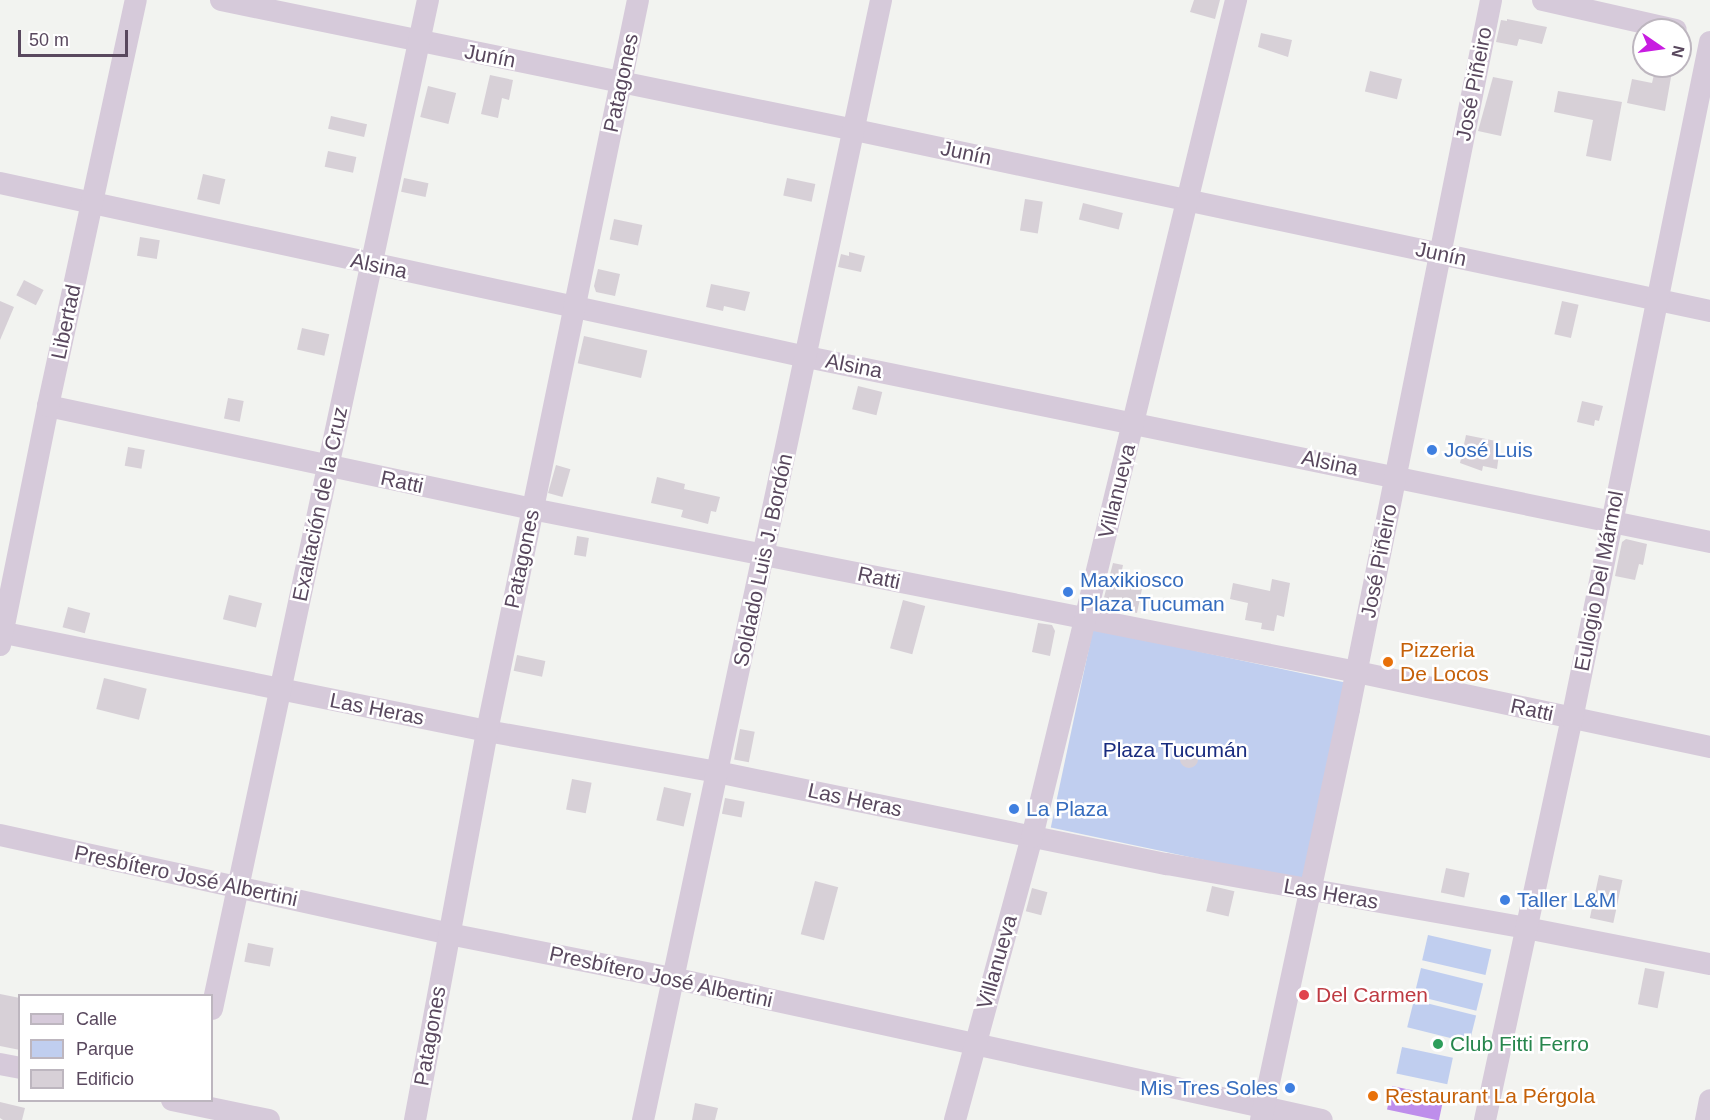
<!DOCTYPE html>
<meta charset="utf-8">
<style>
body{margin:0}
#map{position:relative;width:1710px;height:1120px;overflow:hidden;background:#f2f3f0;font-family:Arial,sans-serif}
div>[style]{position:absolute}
.green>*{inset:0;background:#c0ceef;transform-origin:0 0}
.water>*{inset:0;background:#be8eeb;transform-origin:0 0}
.building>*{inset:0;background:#d7d0d7;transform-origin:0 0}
.round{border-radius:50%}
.minor>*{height:22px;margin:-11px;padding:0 11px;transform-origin:11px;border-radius:11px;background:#d6cada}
.dots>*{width:16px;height:16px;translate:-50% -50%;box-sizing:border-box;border:3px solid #fff;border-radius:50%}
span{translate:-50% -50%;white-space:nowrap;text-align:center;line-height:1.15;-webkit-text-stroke:5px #fff;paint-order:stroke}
.street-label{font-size:21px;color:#59485e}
.shop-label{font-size:21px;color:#366cbe}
.left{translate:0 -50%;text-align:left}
.right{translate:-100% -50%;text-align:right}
.food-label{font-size:21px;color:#c56008}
.park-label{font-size:21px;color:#192c7f}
.health-label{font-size:21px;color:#be3a42}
.leisure-label{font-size:21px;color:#27864d}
.legend{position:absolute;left:18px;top:994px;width:195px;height:108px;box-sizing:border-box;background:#fff;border:2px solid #bdb6bf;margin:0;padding:8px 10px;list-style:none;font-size:18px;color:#59485e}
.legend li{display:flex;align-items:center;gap:12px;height:30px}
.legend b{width:30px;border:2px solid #bdb6bf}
.north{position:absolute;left:1632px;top:18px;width:60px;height:60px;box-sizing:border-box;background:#fff;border:2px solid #bdb6bf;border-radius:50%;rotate:103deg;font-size:16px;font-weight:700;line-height:24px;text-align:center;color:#59485e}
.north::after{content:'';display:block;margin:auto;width:21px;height:27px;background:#c81ce1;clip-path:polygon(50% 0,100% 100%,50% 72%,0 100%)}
.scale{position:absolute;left:18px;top:30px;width:110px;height:27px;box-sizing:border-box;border:3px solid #59485e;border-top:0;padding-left:8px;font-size:18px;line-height:21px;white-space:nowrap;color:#59485e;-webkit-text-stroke:4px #fff;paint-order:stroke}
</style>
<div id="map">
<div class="green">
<i style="left:1093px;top:629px;width:259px;height:203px;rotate:12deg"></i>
<i style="left:1428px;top:935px;width:65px;height:26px;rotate:13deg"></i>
<i style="left:1421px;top:968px;width:64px;height:28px;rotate:14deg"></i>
<i style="left:1414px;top:1000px;width:64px;height:28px;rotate:14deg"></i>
<i style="left:1402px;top:1047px;width:52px;height:27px;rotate:12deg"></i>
</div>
<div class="water">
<i style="left:1392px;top:1086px;width:53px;height:24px;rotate:12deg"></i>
</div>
<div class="building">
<i style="clip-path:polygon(1194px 0,1220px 0,1215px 19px,1190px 12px)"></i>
<i style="clip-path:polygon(1507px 19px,1547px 27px,1542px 44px,1519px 39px,1517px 46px,1496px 42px,1501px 20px,1507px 21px)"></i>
<i style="clip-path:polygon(1261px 33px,1292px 40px,1288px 57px,1258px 47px)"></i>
<i style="clip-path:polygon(1656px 66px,1673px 66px,1665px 111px,1627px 103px,1632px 79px,1652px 83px)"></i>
<i style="left:1370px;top:71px;width:33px;height:21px;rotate:14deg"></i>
<i style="clip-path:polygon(490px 75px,513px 80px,509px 100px,502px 98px,498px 118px,481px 114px)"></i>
<i style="clip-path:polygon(1493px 77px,1513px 81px,1501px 136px,1478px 131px)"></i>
<i style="left:428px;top:86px;width:29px;height:32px;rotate:14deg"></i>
<i style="clip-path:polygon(1558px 91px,1622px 102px,1611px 161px,1586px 156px,1593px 120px,1554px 112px)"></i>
<i style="left:331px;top:116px;width:37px;height:13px;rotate:13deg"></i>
<i style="left:328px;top:151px;width:29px;height:16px;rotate:12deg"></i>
<i style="left:203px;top:174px;width:23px;height:26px;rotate:13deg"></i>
<i style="left:404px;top:178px;width:25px;height:14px;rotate:12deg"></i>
<i style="left:787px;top:178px;width:29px;height:18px;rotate:12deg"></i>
<i style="left:1025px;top:199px;width:18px;height:32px;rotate:9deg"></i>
<i style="left:1083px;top:203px;width:41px;height:17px;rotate:14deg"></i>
<i style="left:614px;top:219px;width:29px;height:21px;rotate:12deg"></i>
<i style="left:140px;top:237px;width:20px;height:19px;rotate:9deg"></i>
<i style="clip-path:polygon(849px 252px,865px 256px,861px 272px,838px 267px,841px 254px,849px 256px)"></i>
<i style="clip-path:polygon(598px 269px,620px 274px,615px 296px,596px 292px,594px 286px)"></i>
<i style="left:24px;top:280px;width:22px;height:17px;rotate:27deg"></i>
<i style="clip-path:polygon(711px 284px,750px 292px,745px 311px,724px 306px,723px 311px,706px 307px)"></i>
<i style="clip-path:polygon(0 301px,14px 307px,0 340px)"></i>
<i style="left:1562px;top:301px;width:17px;height:34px;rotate:13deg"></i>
<i style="left:302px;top:328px;width:28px;height:22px;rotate:13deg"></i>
<i style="left:584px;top:336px;width:65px;height:28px;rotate:13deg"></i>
<i style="left:858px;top:386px;width:25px;height:24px;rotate:14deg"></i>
<i style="left:228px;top:398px;width:16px;height:21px;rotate:11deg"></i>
<i style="clip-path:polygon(1582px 401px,1603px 406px,1599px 421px,1595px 420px,1594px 426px,1577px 422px)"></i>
<i style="clip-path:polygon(1466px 435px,1496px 441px,1494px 453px,1499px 454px,1497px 469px,1483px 466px,1482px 471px,1460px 463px)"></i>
<i style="left:128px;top:447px;width:17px;height:19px;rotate:10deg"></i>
<i style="left:556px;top:465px;width:15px;height:29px;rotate:16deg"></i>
<i style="clip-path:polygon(657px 477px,685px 484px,684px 489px,720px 497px,716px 512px,711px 511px,708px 524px,681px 517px,683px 510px,651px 503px)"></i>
<i style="left:577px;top:536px;width:12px;height:19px;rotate:9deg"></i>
<i style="clip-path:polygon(1626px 539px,1647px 544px,1643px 565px,1639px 564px,1635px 580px,1615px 576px,1622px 542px)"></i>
<i style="clip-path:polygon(1113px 563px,1123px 565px,1119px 584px,1142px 589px,1137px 613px,1102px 605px)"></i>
<i style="clip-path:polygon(1272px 579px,1290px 583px,1284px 617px,1277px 615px,1274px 631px,1261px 629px,1262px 623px,1245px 620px,1248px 603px,1230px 599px,1233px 583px,1270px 591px)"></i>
<i style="left:229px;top:595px;width:34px;height:25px;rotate:14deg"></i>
<i style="left:903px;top:600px;width:23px;height:50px;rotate:15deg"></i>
<i style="left:68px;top:607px;width:23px;height:21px;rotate:15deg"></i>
<i style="clip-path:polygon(1038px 623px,1052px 625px,1055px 631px,1050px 656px,1032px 652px)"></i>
<i style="left:517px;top:655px;width:29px;height:16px;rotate:12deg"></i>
<i style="left:104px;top:678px;width:44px;height:32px;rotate:14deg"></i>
<i style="left:740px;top:729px;width:15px;height:31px;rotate:11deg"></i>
<i class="round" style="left:1180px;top:750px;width:18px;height:18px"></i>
<i style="left:572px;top:779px;width:20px;height:31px;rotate:11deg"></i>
<i style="left:664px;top:787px;width:28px;height:34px;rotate:13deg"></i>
<i style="left:725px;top:798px;width:20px;height:16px;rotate:11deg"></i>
<i style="left:1446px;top:868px;width:24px;height:25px;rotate:12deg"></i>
<i style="left:1599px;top:875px;width:24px;height:44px;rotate:12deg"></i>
<i style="left:815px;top:881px;width:24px;height:55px;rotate:15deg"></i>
<i style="left:1212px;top:886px;width:23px;height:26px;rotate:13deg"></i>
<i style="left:1032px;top:888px;width:16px;height:24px;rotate:15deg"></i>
<i style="left:248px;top:943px;width:26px;height:19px;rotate:11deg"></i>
<i style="left:1645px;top:968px;width:20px;height:37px;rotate:11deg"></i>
<i style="clip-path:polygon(0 994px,20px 998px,20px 1050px,0 1046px)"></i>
<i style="clip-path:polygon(0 1102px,25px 1108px,22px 1120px,3px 1120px,0 1118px)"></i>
<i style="clip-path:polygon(695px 1103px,718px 1108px,715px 1120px,692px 1120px)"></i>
</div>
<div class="minor">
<i style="left:221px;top:0;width:647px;rotate:11.59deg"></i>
<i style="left:855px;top:130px;width:874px;rotate:11.95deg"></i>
<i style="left:1543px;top:0;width:136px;rotate:12.7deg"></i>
<i style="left:0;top:183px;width:826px;rotate:12.17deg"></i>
<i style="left:807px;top:357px;width:922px;rotate:11.58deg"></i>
<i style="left:48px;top:406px;width:495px;rotate:12deg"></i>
<i style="left:532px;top:509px;width:841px;rotate:11.18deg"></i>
<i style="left:1357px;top:672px;width:361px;rotate:12deg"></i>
<i style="left:0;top:632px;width:497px;rotate:11.5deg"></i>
<i style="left:487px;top:731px;width:234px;rotate:10.1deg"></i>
<i style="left:717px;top:772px;width:459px;rotate:11.6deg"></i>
<i style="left:1167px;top:864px;width:365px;rotate:10.1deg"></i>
<i style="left:1526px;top:928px;width:187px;rotate:11.1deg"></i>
<i style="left:0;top:645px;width:244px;rotate:-78.6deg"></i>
<i style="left:48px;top:406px;width:415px;rotate:-77.8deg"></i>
<i style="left:0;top:835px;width:460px;rotate:12.4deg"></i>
<i style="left:449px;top:934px;width:227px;rotate:11.2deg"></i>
<i style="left:672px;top:978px;width:665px;rotate:12.32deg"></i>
<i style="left:212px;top:1009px;width:1032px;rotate:-77.92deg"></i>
<i style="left:0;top:1064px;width:20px;rotate:11deg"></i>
<i style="left:172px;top:1100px;width:99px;rotate:11.7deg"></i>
<i style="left:415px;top:1120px;width:396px;rotate:-79.5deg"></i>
<i style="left:487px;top:731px;width:746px;rotate:-78.33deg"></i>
<i style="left:643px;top:1120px;width:1145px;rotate:-78deg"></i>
<i style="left:955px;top:1120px;width:293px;rotate:-74.8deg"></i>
<i style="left:1032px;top:837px;width:862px;rotate:-76.3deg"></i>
<i style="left:1261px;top:1120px;width:420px;rotate:-77.9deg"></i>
<i style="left:1349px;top:709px;width:723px;rotate:-78.67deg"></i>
<i style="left:1485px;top:1120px;width:410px;rotate:-77.8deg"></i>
<i style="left:1572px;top:719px;width:691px;rotate:-78.48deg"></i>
<i style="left:1706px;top:1120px;width:20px;rotate:-79deg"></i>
</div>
<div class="dots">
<i style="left:1432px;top:450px;background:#3f7fe0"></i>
<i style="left:1068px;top:592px;background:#3f7fe0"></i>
<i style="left:1388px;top:662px;background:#e8710a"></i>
<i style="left:1014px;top:809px;background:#3f7fe0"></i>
<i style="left:1505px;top:900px;background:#3f7fe0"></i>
<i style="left:1304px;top:995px;background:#e0444e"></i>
<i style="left:1438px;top:1044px;background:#2e9e5b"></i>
<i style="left:1290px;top:1088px;background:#3f7fe0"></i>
<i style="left:1373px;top:1096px;background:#e8710a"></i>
</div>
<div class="street-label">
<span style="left:490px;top:56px;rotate:11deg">Junín</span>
<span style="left:621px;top:83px;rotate:-78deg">Patagones</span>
<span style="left:1474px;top:84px;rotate:-79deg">José Piñeiro</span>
<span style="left:966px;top:153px;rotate:12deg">Junín</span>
<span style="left:1441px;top:254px;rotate:12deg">Junín</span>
<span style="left:379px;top:266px;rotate:12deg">Alsina</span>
<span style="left:66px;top:322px;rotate:-78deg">Libertad</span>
<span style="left:854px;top:366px;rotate:11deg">Alsina</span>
<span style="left:1330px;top:463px;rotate:12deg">Alsina</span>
<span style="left:402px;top:482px;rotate:12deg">Ratti</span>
<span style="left:1117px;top:491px;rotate:-76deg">Villanueva</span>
<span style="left:320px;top:504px;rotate:-78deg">Exaltación de la Cruz</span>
<span style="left:522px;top:559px;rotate:-78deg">Patagones</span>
<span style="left:763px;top:560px;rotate:-78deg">Soldado Luis J. Bordón</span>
<span style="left:1379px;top:561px;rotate:-79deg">José Piñeiro</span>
<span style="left:879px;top:578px;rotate:12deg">Ratti</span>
<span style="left:1599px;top:581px;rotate:-79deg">Eulogio Del Mármol</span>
<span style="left:377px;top:709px;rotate:11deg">Las Heras</span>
<span style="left:1532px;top:710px;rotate:12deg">Ratti</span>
<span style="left:855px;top:800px;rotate:12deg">Las Heras</span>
<span style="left:186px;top:876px;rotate:12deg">Presbítero José Albertini</span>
<span style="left:1331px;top:894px;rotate:10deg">Las Heras</span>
<span style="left:997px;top:962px;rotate:-74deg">Villanueva</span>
<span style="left:661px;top:977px;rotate:12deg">Presbítero José Albertini</span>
<span style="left:430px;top:1036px;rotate:-80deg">Patagones</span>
</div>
<div class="shop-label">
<span class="left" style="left:1444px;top:450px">José Luis</span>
<span class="left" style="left:1080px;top:592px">Maxikiosco<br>Plaza Tucuman</span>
<span class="left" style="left:1026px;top:809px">La Plaza</span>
<span class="left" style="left:1517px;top:900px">Taller L&amp;M</span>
<span class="right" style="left:1278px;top:1088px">Mis Tres Soles</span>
</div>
<div class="food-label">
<span class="left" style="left:1400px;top:662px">Pizzeria<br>De Locos</span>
<span class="left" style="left:1385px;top:1096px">Restaurant La Pérgola</span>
</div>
<div class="park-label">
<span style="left:1175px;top:750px">Plaza Tucumán</span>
</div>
<div class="health-label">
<span class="left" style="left:1316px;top:995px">Del Carmen</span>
</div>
<div class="leisure-label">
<span class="left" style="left:1450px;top:1044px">Club Fitti Ferro</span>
</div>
<ul class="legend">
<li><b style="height:8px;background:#d6cada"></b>Calle</li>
<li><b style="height:16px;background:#c0ceef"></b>Parque</li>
<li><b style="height:16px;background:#d7d0d7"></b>Edificio</li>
</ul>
<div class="north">N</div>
<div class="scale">50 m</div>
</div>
